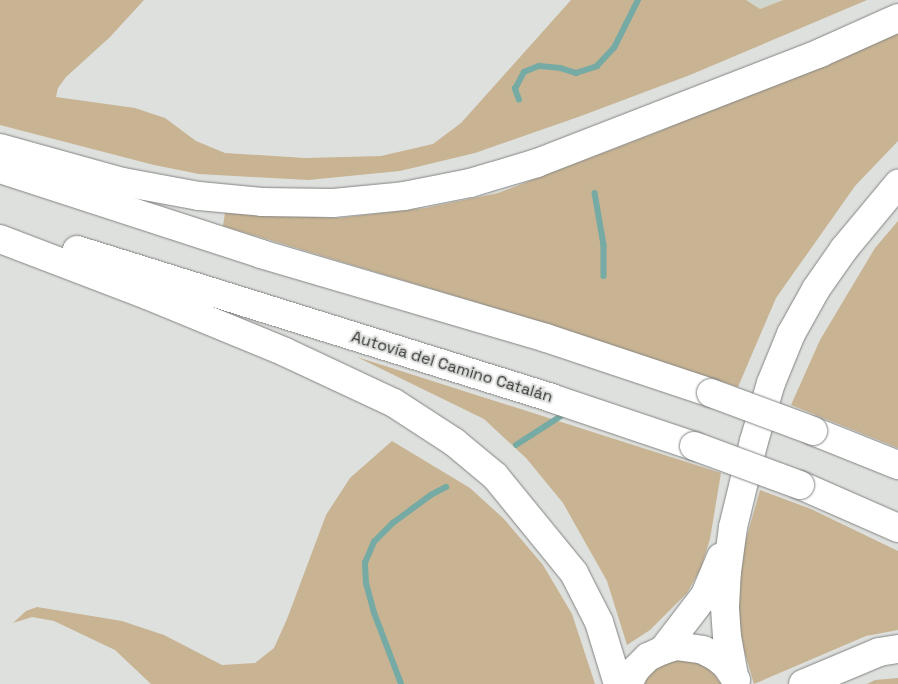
<!DOCTYPE html>
<meta charset="utf-8">
<style>
body{margin:0}
#map{position:relative;width:898px;height:684px;overflow:hidden;background:#dee0dd;font-family:"Space Grotesk",sans-serif}
div>[style]{position:absolute}
.built>*{inset:0;background:#d0d6cd}
.green>*{inset:0;background:#c8b393}
.stream>*{height:5.5px;margin:-2.75px;padding:0 2.75px;transform-origin:2.75px;border-radius:2.75px;background:#76aaa4}
.roads{filter:drop-shadow(0 0 1px #828481) drop-shadow(0 0 1px #828481)}
.secondary>*{height:28px;margin:-14px;padding:0 14px;transform-origin:14px;border-radius:14px;background:#fff}
.highway>*{height:28px;margin:-14px;padding:0 14px;transform-origin:14px;border-radius:14px;background:#fff}
.bridges{filter:drop-shadow(0 0 1px #828481) drop-shadow(0 0 1px #828481)}
.highway-bridge>*{height:28px;margin:-14px;padding:0 14px;transform-origin:14px;border-radius:14px;background:#fff}
span{translate:-50% -50%;white-space:nowrap;text-align:center;line-height:1.15;-webkit-text-stroke:4px #dee0dd;paint-order:stroke}
.street-label{font-size:16px;color:#333432}
</style>
<div id="map">
<div class="built">
<i style="clip-path:polygon(746px 0,783px 0,760px 9px)"></i>
</div>
<div class="green">
<i style="clip-path:polygon(0 0,144px 0,110px 37px,66px 77px,58px 88px,56px 97px,135px 108px,165px 118px,196px 141px,225px 153px,305px 158px,381px 156px,433px 144px,461px 123px,571px 0,746px 0,760px 9px,783px 0,867px 0,690px 75px,581px 116px,475px 153px,400px 171px,308px 180px,199px 174px,154px 165px,0 125px)"></i>
<i style="clip-path:polygon(898px 33px,898px 141px,855px 186px,776px 298px,738px 387px,525px 317px,223px 226px,225px 213px,339px 218px,425px 208px,498px 193px,650px 135px)"></i>
<i style="clip-path:polygon(898px 221px,898px 448px,791px 405px,820px 340px,875px 248px)"></i>
<i style="clip-path:polygon(357px 357px,721px 473px,710px 539px,701px 568px,687px 593px,650px 630px,627px 645px,607px 581px,563px 503px,526px 458px,484px 419px)"></i>
<i style="clip-path:polygon(392px 441px,470px 488px,504px 519px,543px 565px,572px 614px,595px 684px,151px 684px,115px 650px,54px 621px,32px 617px,13px 623px,26px 611px,37px 607px,122px 621px,164px 635px,222px 665px,255px 663px,274px 648px,287px 619px,326px 515px,350px 478px)"></i>
<i style="clip-path:polygon(760px 490px,811px 509px,898px 551px,898px 630px,866px 636px,754px 684px,742px 643px,738px 607px,741px 557px)"></i>
<i style="clip-path:polygon(682px 659px,697px 662px,711px 670px,721px 684px,640px 684px,654px 667px,667px 661px)"></i>
<i style="clip-path:polygon(898px 678px,898px 684px,867px 684px,875px 680px)"></i>
</div>
<div class="stream">
<i style="left:519px;top:100px;width:12px;rotate:-110deg"></i>
<i style="left:515px;top:89px;width:19px;rotate:-62deg"></i>
<i style="left:524px;top:72px;width:16px;rotate:-22deg"></i>
<i style="left:539px;top:66px;width:21px;rotate:5deg"></i>
<i style="left:560px;top:68px;width:17px;rotate:17deg"></i>
<i style="left:576px;top:73px;width:22px;rotate:-18deg"></i>
<i style="left:597px;top:66px;width:25px;rotate:-47deg"></i>
<i style="left:614px;top:48px;width:54px;rotate:-63.4deg"></i>
<i style="left:595px;top:193px;width:53px;rotate:80.2deg"></i>
<i style="left:604px;top:245px;width:31px;rotate:90deg"></i>
<i style="left:516px;top:445px;width:54px;rotate:-32.8deg"></i>
<i style="left:401px;top:684px;width:76px;rotate:-110.8deg"></i>
<i style="left:374px;top:613px;width:30px;rotate:-105deg"></i>
<i style="left:366px;top:584px;width:21px;rotate:-93deg"></i>
<i style="left:365px;top:563px;width:23px;rotate:-67deg"></i>
<i style="left:374px;top:542px;width:27px;rotate:-45deg"></i>
<i style="left:393px;top:523px;width:47px;rotate:-36.4deg"></i>
<i style="left:431px;top:495px;width:17px;rotate:-28deg"></i>
</div>
<div class="roads">
<div class="secondary">
<i style="left:663px;top:650px;width:69px;rotate:-52.6deg"></i>
<i style="left:705px;top:595px;width:41px;rotate:-67.2deg"></i>
<i style="left:734px;top:676px;width:40px;rotate:-100deg"></i>
<i style="left:727px;top:637px;width:30px;rotate:-94deg"></i>
<i style="left:725px;top:607px;width:35px;rotate:-87deg"></i>
<i style="left:727px;top:572px;width:45px;rotate:-82.4deg"></i>
<i style="left:733px;top:527px;width:89px;rotate:-76.3deg"></i>
<i style="left:754px;top:441px;width:60px;rotate:-73.7deg"></i>
<i style="left:771px;top:383px;width:53px;rotate:-67.8deg"></i>
<i style="left:791px;top:334px;width:51px;rotate:-60.9deg"></i>
<i style="left:816px;top:289px;width:49px;rotate:-55deg"></i>
<i style="left:844px;top:249px;width:85px;rotate:-50.3deg"></i>
<i style="left:628px;top:684px;width:17px;rotate:-62deg"></i>
<i style="left:636px;top:669px;width:17px;rotate:-45deg"></i>
<i style="left:648px;top:657px;width:17px;rotate:-25deg"></i>
<i style="left:663px;top:650px;width:14px;rotate:-17deg"></i>
<i style="left:676px;top:646px;width:27px;rotate:8deg"></i>
<i style="left:703px;top:650px;width:13px;rotate:27deg"></i>
<i style="left:715px;top:656px;width:14px;rotate:39deg"></i>
<i style="left:726px;top:665px;width:18px;rotate:56deg"></i>
</div>
<div class="highway">
<i style="left:0;top:148px;width:128px;rotate:15.5deg"></i>
<i style="left:123px;top:182px;width:77px;rotate:10.4deg"></i>
<i style="left:199px;top:196px;width:63px;rotate:5.4deg"></i>
<i style="left:262px;top:202px;width:71px;rotate:0.8deg"></i>
<i style="left:333px;top:203px;width:71px;rotate:-5.6deg"></i>
<i style="left:404px;top:196px;width:67px;rotate:-11.1deg"></i>
<i style="left:470px;top:183px;width:70px;rotate:-16.6deg"></i>
<i style="left:537px;top:163px;width:304px;rotate:-21.2deg"></i>
<i style="left:820px;top:53px;width:85px;rotate:-24.2deg"></i>
<i style="left:0;top:169px;width:274px;rotate:18deg"></i>
<i style="left:261px;top:254px;width:297px;rotate:16.4deg"></i>
<i style="left:546px;top:338px;width:174px;rotate:18.4deg"></i>
<i style="left:0;top:239px;width:157px;rotate:20.9deg"></i>
<i style="left:147px;top:295px;width:149px;rotate:22.4deg"></i>
<i style="left:285px;top:352px;width:120px;rotate:25.1deg"></i>
<i style="left:394px;top:403px;width:72px;rotate:33deg"></i>
<i style="left:454px;top:442px;width:53px;rotate:39.7deg"></i>
<i style="left:495px;top:476px;width:125px;rotate:50.8deg"></i>
<i style="left:574px;top:573px;width:55px;rotate:63deg"></i>
<i style="left:599px;top:622px;width:65px;rotate:73deg"></i>
<i style="left:77px;top:250px;width:497px;rotate:17.3deg"></i>
<i style="left:551px;top:398px;width:151px;rotate:18.6deg"></i>
<i style="left:813px;top:431px;width:92px;rotate:21.8deg"></i>
<i style="left:800px;top:485px;width:107px;rotate:23.7deg"></i>
<i style="left:803px;top:684px;width:82px;rotate:-22.8deg"></i>
<i style="left:879px;top:652px;width:19px;rotate:-9deg"></i>
</div>
</div>
<div class="bridges">
<div class="highway-bridge">
<i style="left:711px;top:393px;width:109px;rotate:20.4deg"></i>
<i style="left:694px;top:446px;width:113px;rotate:20.2deg"></i>
</div>
</div>
<div class="street-label">
<span style="left:452px;top:367px;rotate:17deg">Autovía del Camino Catalán</span>
</div>
</div>
